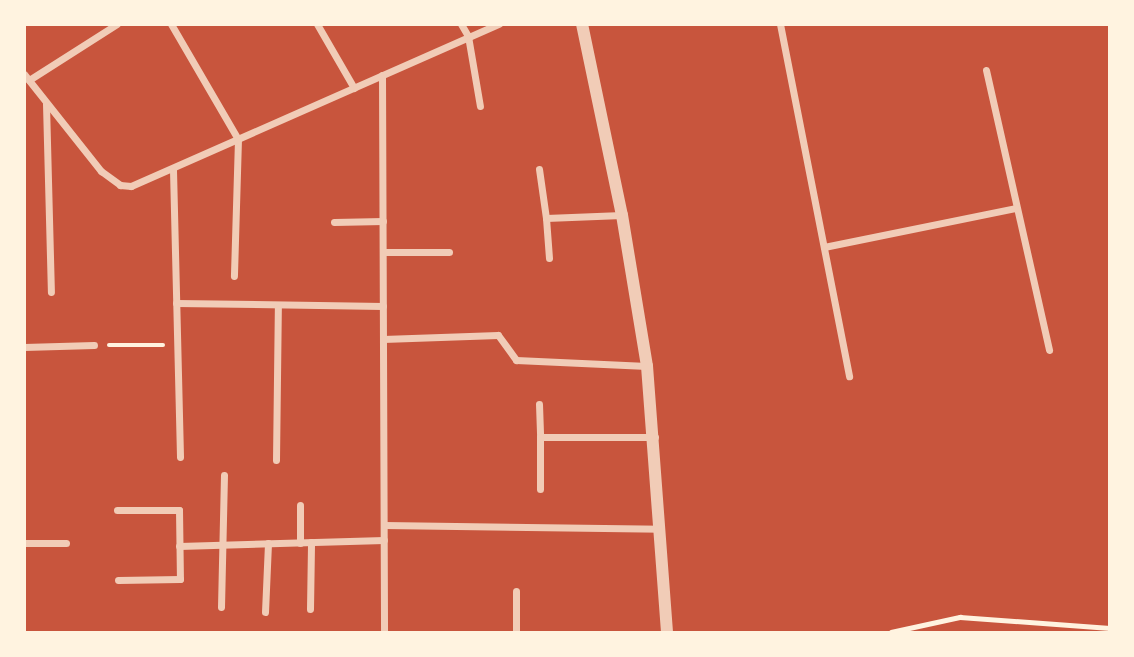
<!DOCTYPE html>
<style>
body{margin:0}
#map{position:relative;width:1134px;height:657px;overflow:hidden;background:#c8553d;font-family:Manrope,sans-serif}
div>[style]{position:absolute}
.path>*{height:4.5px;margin:-2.25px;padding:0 2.25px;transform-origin:2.25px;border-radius:2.25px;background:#fff3e0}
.minor>*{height:7px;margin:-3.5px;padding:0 3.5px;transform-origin:3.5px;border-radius:3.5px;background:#f1ccb7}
.tertiary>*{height:12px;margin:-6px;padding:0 6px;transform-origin:6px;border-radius:6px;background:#f1ccb7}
span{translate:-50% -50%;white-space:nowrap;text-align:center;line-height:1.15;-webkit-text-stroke:7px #fff3e0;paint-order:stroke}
.frame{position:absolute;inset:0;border:26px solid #fff3e0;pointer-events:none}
</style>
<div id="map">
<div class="path">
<i style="left:109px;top:345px;width:54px"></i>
<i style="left:891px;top:632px;width:71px;rotate:-12.3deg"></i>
<i style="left:960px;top:617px;width:150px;rotate:4.2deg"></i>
</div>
<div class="minor">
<i style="left:171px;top:24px;width:133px;rotate:59.8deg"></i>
<i style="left:238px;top:139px;width:137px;rotate:91.7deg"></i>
<i style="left:317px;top:24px;width:74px;rotate:60deg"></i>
<i style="left:461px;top:24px;width:14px;rotate:60deg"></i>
<i style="left:468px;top:36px;width:71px;rotate:80.3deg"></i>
<i style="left:780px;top:24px;width:359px;rotate:78.9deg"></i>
<i style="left:986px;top:70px;width:287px;rotate:77.3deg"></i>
<i style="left:24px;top:74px;width:124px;rotate:51.6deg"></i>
<i style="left:101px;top:171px;width:24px;rotate:36deg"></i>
<i style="left:120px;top:185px;width:11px;rotate:5deg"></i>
<i style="left:131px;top:186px;width:402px;rotate:-23.8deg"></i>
<i style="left:382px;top:75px;width:557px;rotate:89.79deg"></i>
<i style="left:29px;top:80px;width:104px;rotate:-32.5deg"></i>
<i style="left:46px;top:104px;width:188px;rotate:88.5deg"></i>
<i style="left:539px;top:169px;width:49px;rotate:81.9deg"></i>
<i style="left:173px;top:170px;width:287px;rotate:88.6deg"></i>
<i style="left:334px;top:222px;width:49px;rotate:-1.2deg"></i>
<i style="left:824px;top:247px;width:195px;rotate:-11.5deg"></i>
<i style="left:383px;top:252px;width:66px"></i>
<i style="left:549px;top:258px;width:40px;rotate:-94.3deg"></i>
<i style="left:546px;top:218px;width:76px;rotate:-2.3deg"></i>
<i style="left:176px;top:303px;width:207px;rotate:0.8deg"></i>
<i style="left:383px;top:339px;width:115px;rotate:-2deg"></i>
<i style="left:498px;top:335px;width:31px;rotate:54deg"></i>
<i style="left:516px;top:360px;width:131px;rotate:2.6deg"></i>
<i style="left:24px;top:347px;width:70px;rotate:-1.6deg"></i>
<i style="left:539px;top:404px;width:33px;rotate:88deg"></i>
<i style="left:276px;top:460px;width:155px;rotate:-89.3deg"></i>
<i style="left:540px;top:489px;width:52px;rotate:-90deg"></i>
<i style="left:540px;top:437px;width:115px"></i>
<i style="left:117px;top:510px;width:62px"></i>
<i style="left:179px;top:510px;width:69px;rotate:89.2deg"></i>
<i style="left:180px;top:579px;width:62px;rotate:179.1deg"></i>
<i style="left:384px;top:525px;width:277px;rotate:0.8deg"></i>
<i style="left:24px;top:543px;width:42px"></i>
<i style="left:300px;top:543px;width:38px;rotate:-90deg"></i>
<i style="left:179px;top:546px;width:205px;rotate:-1.7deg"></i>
<i style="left:516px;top:591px;width:41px;rotate:90deg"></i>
<i style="left:221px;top:607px;width:132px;rotate:-88.7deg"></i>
<i style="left:310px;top:609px;width:67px;rotate:-89.1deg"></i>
<i style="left:265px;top:612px;width:69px;rotate:-87.5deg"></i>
</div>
<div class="tertiary">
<i style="left:582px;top:24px;width:195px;rotate:78.2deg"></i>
<i style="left:622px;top:215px;width:153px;rotate:80.6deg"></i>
<i style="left:647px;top:366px;width:267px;rotate:85.7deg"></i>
</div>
<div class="frame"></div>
</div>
